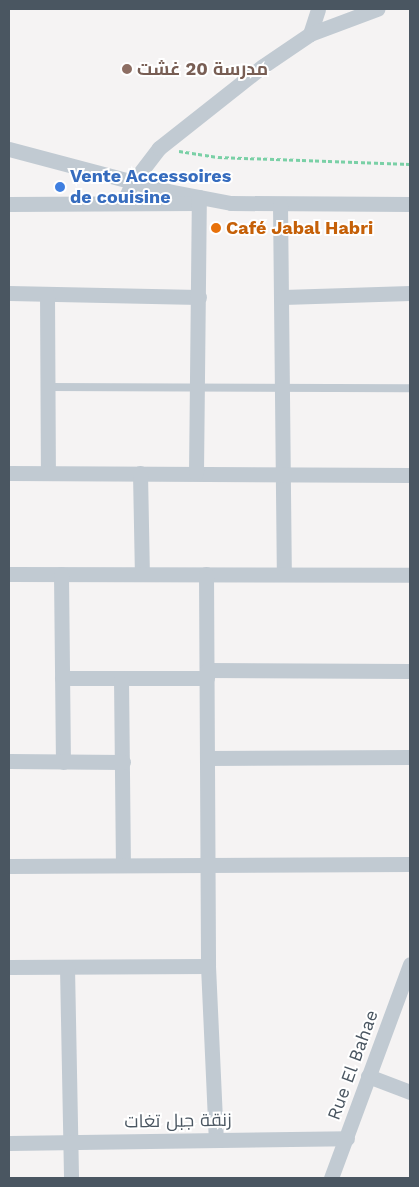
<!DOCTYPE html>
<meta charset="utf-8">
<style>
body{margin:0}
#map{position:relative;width:419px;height:1187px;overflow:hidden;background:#f5f3f3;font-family:"Work Sans",Cairo,sans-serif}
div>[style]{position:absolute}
.path>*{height:3px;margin-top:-1.5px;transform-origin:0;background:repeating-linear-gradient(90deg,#7ad0a6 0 4px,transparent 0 6.5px)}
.service>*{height:8px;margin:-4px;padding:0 4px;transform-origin:4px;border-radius:4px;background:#c1cad2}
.minor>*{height:15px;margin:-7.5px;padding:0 7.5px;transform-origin:7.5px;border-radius:7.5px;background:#c1cad2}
.dots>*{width:14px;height:14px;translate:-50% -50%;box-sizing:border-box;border:2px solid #fff;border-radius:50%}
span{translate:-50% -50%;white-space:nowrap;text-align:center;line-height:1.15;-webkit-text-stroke:4px #fff;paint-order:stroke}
.education-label{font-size:18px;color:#785e54;font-weight:700}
.left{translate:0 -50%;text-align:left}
.shop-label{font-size:18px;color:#366cbe;font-weight:700}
.food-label{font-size:18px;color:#c56008;font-weight:700}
.street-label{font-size:18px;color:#4a5661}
.frame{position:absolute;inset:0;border:10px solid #4a5661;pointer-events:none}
</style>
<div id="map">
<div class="path">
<i style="left:179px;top:151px;width:39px;rotate:9deg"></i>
<i style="left:218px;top:157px;width:192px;rotate:2.1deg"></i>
</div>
<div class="service">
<i style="left:47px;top:387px;width:363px;rotate:0.2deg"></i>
</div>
<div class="minor">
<i style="left:310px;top:34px;width:26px;rotate:-72deg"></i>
<i style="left:9px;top:149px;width:164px;rotate:14.8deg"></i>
<i style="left:168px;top:191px;width:64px;rotate:10.8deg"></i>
<i style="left:231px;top:203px;width:179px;rotate:0.3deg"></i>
<i style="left:123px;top:203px;width:23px;rotate:-65deg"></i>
<i style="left:133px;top:182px;width:43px;rotate:-52.6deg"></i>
<i style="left:159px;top:148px;width:132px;rotate:-38.3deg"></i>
<i style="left:263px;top:66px;width:57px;rotate:-34.2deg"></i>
<i style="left:310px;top:34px;width:72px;rotate:-20.5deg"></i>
<i style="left:9px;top:204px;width:188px;rotate:-0.3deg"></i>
<i style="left:280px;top:204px;width:370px;rotate:89.4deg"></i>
<i style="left:9px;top:293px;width:190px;rotate:1.2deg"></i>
<i style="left:47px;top:294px;width:178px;rotate:89.7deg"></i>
<i style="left:283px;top:297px;width:127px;rotate:-1.8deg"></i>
<i style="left:9px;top:473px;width:401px;rotate:0.3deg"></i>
<i style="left:140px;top:473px;width:101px;rotate:88.9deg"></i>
<i style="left:196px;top:473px;width:276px;rotate:-89.4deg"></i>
<i style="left:9px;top:574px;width:401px;rotate:0.1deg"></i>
<i style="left:61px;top:574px;width:188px;rotate:89.4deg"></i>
<i style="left:206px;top:574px;width:392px;rotate:89.7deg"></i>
<i style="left:208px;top:966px;width:173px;rotate:87.4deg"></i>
<i style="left:207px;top:670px;width:203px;rotate:0.3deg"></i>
<i style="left:62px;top:678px;width:145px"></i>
<i style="left:121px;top:678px;width:185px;rotate:89.4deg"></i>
<i style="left:207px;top:758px;width:203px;rotate:-0.3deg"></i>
<i style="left:9px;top:761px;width:114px;rotate:0.5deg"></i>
<i style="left:9px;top:866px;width:401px;rotate:-0.3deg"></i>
<i style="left:9px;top:967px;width:199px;rotate:-0.3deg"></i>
<i style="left:67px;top:967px;width:211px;rotate:88.9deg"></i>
<i style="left:368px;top:1076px;width:45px;rotate:20.9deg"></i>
<i style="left:9px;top:1143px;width:338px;rotate:-0.8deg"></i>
<i style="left:331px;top:1178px;width:228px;rotate:-69.7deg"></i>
</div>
<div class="dots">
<i style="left:127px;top:69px;background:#8d6e63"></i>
<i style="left:60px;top:187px;background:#3f7fe0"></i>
<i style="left:216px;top:228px;background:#e8710a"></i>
</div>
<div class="education-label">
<span class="left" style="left:137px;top:69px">مدرسة 20 غشت</span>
</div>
<div class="shop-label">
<span class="left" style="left:70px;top:187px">Vente Accessoires<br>de couisine</span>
</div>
<div class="food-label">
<span class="left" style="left:226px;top:228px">Café Jabal Habri</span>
</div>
<div class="street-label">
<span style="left:353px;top:1065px;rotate:-70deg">Rue El Bahae</span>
<span style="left:178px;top:1121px;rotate:-1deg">زنقة جبل تغات</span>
</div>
<div class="frame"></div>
</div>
